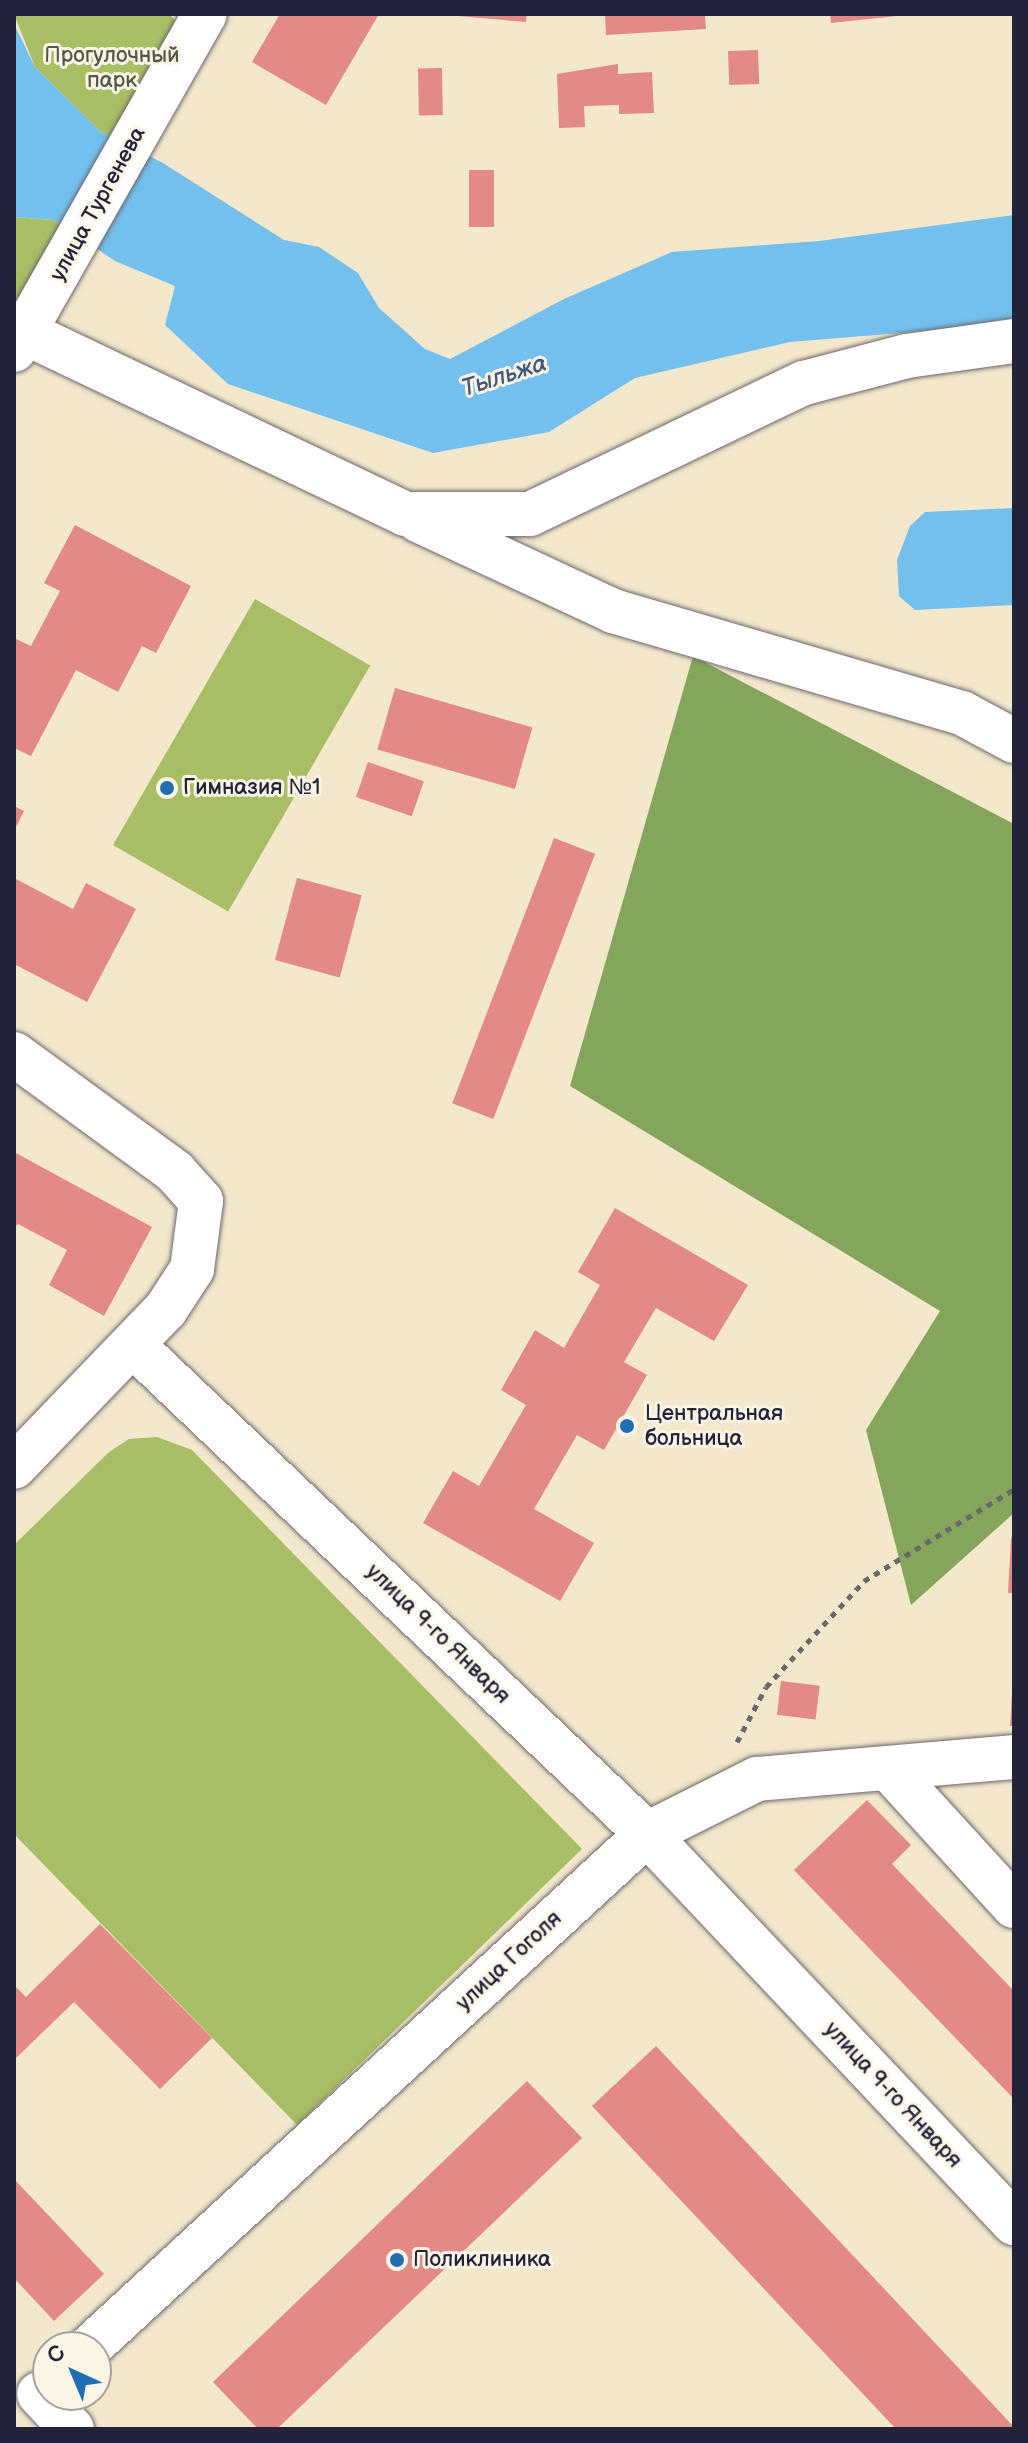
<!DOCTYPE html>
<meta charset="utf-8">
<style>
body{margin:0}
#map{position:relative;width:1028px;height:2443px;overflow:hidden;background:#f3e7cc;font-family:"Balsamiq Sans",sans-serif}
div>[style]{position:absolute}
.green>*{inset:0;background:#a7be64;transform-origin:0 0}
.forest>*{inset:0;background:#85a55a}
.water>*{inset:0;background:#73bfed}
.building>*{inset:0;background:#e38a85;transform-origin:0 0}
.path>*{height:5px;margin-top:-2.5px;transform-origin:0;background:repeating-linear-gradient(90deg,#6b676e 0 6px,transparent 0 12px)}
.roads{filter:drop-shadow(0 0 2px #6b676e) drop-shadow(0 0 2px #6b676e)}
.minor>*{height:44px;margin:-22px;padding:0 22px;transform-origin:22px;border-radius:22px;background:#fff}
.dots>*{width:22px;height:22px;translate:-50% -50%;box-sizing:border-box;border:4px solid #fcf5e5;border-radius:50%}
span{translate:-50% -50%;white-space:nowrap;text-align:center;line-height:1.15;-webkit-text-stroke:6px #fcf5e5;paint-order:stroke}
.park-label{font-size:22px;color:#515949}
.street-label{font-size:22px;color:#22223b}
.poi-label{font-size:22px;color:#22223b}
.left{translate:0 -50%;text-align:left}
.water-label{font-size:24px;color:#3e5979;font-style:italic}
.frame{position:absolute;inset:0;border:16px solid #22223b;pointer-events:none}
.north{position:absolute;left:32px;top:2331px;width:80px;height:80px;box-sizing:border-box;background:#fcf5e5;border:2px solid #a5a1a1;border-radius:50%;rotate:316deg;font-size:22px;font-weight:700;line-height:32px;text-align:center;color:#22223b}
.north::after{content:'';display:block;margin:auto;width:28px;height:36px;background:#1f6fb2;clip-path:polygon(50% 0,100% 100%,50% 72%,0 100%)}
</style>
<div id="map">
<div class="green">
<i style="clip-path:polygon(14px 14px,169px 14px,191px 37px,130px 147px,101px 132px,35px 67px)"></i>
<i style="clip-path:polygon(14px 217px,54px 220px,79px 238px,14px 350px)"></i>
<i style="left:255px;top:599px;width:133px;height:284px;rotate:30deg"></i>
<i style="clip-path:polygon(157px 1437px,192px 1450px,582px 1849px,297px 2125px,14px 1834px,14px 1545px,109px 1452px,129px 1439px)"></i>
</div>
<div class="forest">
<i style="clip-path:polygon(693px 656px,1014px 824px,1014px 1513px,911px 1605px,866px 1430px,940px 1311px,570px 1086px)"></i>
</div>
<div class="water">
<i style="clip-path:polygon(14px 24px,35px 67px,101px 132px,163px 163px,284px 240px,319px 247px,358px 273px,379px 308px,425px 349px,450px 359px,564px 299px,672px 252px,819px 241px,1014px 215px,1014px 318px,937px 330px,790px 342px,635px 378px,549px 432px,433px 453px,228px 384px,165px 325px,175px 286px,115px 261px,54px 220px,14px 217px)"></i>
<i style="clip-path:polygon(1014px 508px,1014px 605px,915px 610px,899px 596px,897px 560px,910px 526px,925px 512px)"></i>
</div>
<div class="building">
<i style="clip-path:polygon(280px 14px,379px 14px,326px 105px,252px 62px)"></i>
<i style="clip-path:polygon(435px 14px,527px 14px,526px 22px)"></i>
<i style="clip-path:polygon(605px 14px,705px 14px,706px 29px,606px 35px)"></i>
<i style="clip-path:polygon(830px 14px,897px 14px,897px 16px,831px 23px)"></i>
<i style="left:758px;top:50px;width:34px;height:30px;rotate:88deg"></i>
<i style="clip-path:polygon(618px 64px,618px 74px,652px 72px,654px 113px,619px 114px,619px 105px,584px 106px,585px 127px,559px 128px,557px 74px)"></i>
<i style="left:442px;top:68px;width:47px;height:24px;rotate:89deg"></i>
<i style="left:469px;top:170px;width:25px;height:57px"></i>
<i style="clip-path:polygon(75px 525px,191px 586px,156px 653px,142px 646px,118px 692px,76px 670px,31px 756px,14px 748px,14px 638px,31px 646px,60px 591px,44px 583px)"></i>
<i style="left:395px;top:688px;width:143px;height:64px;rotate:16deg"></i>
<i style="left:368px;top:762px;width:59px;height:37px;rotate:19deg"></i>
<i style="clip-path:polygon(14px 806px,24px 811px,14px 831px)"></i>
<i style="left:554px;top:838px;width:44px;height:284px;rotate:21deg"></i>
<i style="clip-path:polygon(14px 878px,73px 909px,86px 883px,136px 909px,87px 1002px,14px 964px)"></i>
<i style="left:297px;top:878px;width:67px;height:85px;rotate:15deg"></i>
<i style="clip-path:polygon(14px 1152px,152px 1227px,104px 1316px,49px 1285px,67px 1250px,18px 1224px,14px 1228px)"></i>
<i style="clip-path:polygon(615px 1208px,748px 1285px,714px 1341px,656px 1308px,624px 1362px,647px 1375px,604px 1450px,577px 1435px,534px 1509px,594px 1543px,560px 1601px,423px 1523px,453px 1471px,479px 1486px,526px 1405px,501px 1390px,535px 1330px,564px 1348px,600px 1285px,578px 1272px)"></i>
<i style="clip-path:polygon(1011px 1538px,1014px 1538px,1014px 1593px,1008px 1593px)"></i>
<i style="left:781px;top:1681px;width:39px;height:34px;rotate:7deg"></i>
<i style="clip-path:polygon(1012px 1694px,1014px 1694px,1014px 1726px,1010px 1726px)"></i>
<i style="clip-path:polygon(867px 1800px,911px 1845px,892px 1864px,1014px 1991px,1014px 2099px,794px 1870px)"></i>
<i style="clip-path:polygon(100px 1924px,212px 2038px,160px 2089px,74px 2002px,14px 2060px,14px 1985px,26px 1997px)"></i>
<i style="clip-path:polygon(656px 2046px,1014px 2427px,1014px 2429px,896px 2429px,592px 2106px)"></i>
<i style="clip-path:polygon(527px 2081px,582px 2138px,277px 2429px,258px 2429px,213px 2382px)"></i>
<i style="clip-path:polygon(14px 2179px,104px 2274px,54px 2321px,14px 2278px)"></i>
</div>
<div class="path">
<i style="left:737px;top:1742px;width:62px;rotate:-62.2deg"></i>
<i style="left:766px;top:1687px;width:144px;rotate:-47.2deg"></i>
<i style="left:864px;top:1581px;width:176px;rotate:-31.5deg"></i>
</div>
<div class="roads">
<div class="minor">
<i style="left:24px;top:332px;width:422px;rotate:25.5deg"></i>
<i style="left:405px;top:514px;width:125px"></i>
<i style="left:530px;top:514px;width:304px;rotate:-25.6deg"></i>
<i style="left:804px;top:383px;width:106px;rotate:-14.7deg"></i>
<i style="left:907px;top:356px;width:108px;rotate:-8deg"></i>
<i style="left:14px;top:350px;width:386px;rotate:-60.4deg"></i>
<i style="left:418px;top:520px;width:215px;rotate:25deg"></i>
<i style="left:613px;top:611px;width:364px;rotate:16.3deg"></i>
<i style="left:962px;top:713px;width:59px;rotate:28.3deg"></i>
<i style="left:14px;top:1054px;width:200px;rotate:36.2deg"></i>
<i style="left:175px;top:1172px;width:39px;rotate:48deg"></i>
<i style="left:201px;top:1201px;width:69px;rotate:97.5deg"></i>
<i style="left:192px;top:1269px;width:48px;rotate:123deg"></i>
<i style="left:166px;top:1309px;width:219px;rotate:133.9deg"></i>
<i style="left:133px;top:1345px;width:709px;rotate:43.57deg"></i>
<i style="left:647px;top:1834px;width:535px;rotate:46.67deg"></i>
<i style="left:888px;top:1768px;width:187px;rotate:47.6deg"></i>
<i style="left:90px;top:2347px;width:757px;rotate:-42.65deg"></i>
<i style="left:647px;top:1834px;width:123px;rotate:-26.6deg"></i>
<i style="left:757px;top:1779px;width:258px;rotate:-4.9deg"></i>
<i style="left:39px;top:2394px;width:48px;rotate:46.7deg"></i>
</div>
</div>
<div class="dots">
<i style="left:167px;top:788px;background:#1f6fb2"></i>
<i style="left:627px;top:1426px;background:#1f6fb2"></i>
<i style="left:397px;top:2260px;background:#1f6fb2"></i>
</div>
<div class="park-label">
<span style="left:112px;top:68px">Прогулочный<br>парк</span>
</div>
<div class="street-label">
<span style="left:98px;top:204px;rotate:-61deg">улица Тургенева</span>
<span style="left:438px;top:1634px;rotate:44deg">улица 9-го Января</span>
<span style="left:509px;top:1961px;rotate:-43deg">улица Гоголя</span>
<span style="left:893px;top:2095px;rotate:47deg">улица 9-го Января</span>
</div>
<div class="poi-label">
<span class="left" style="left:183px;top:788px">Гимназия №1</span>
<span class="left" style="left:645px;top:1426px">Центральная<br>больница</span>
<span class="left" style="left:413px;top:2260px">Поликлиника</span>
</div>
<div class="water-label">
<span style="left:504px;top:376px;rotate:-18deg">Тыльжа</span>
</div>
<div class="frame"></div>
<div class="north">С</div>
</div>
